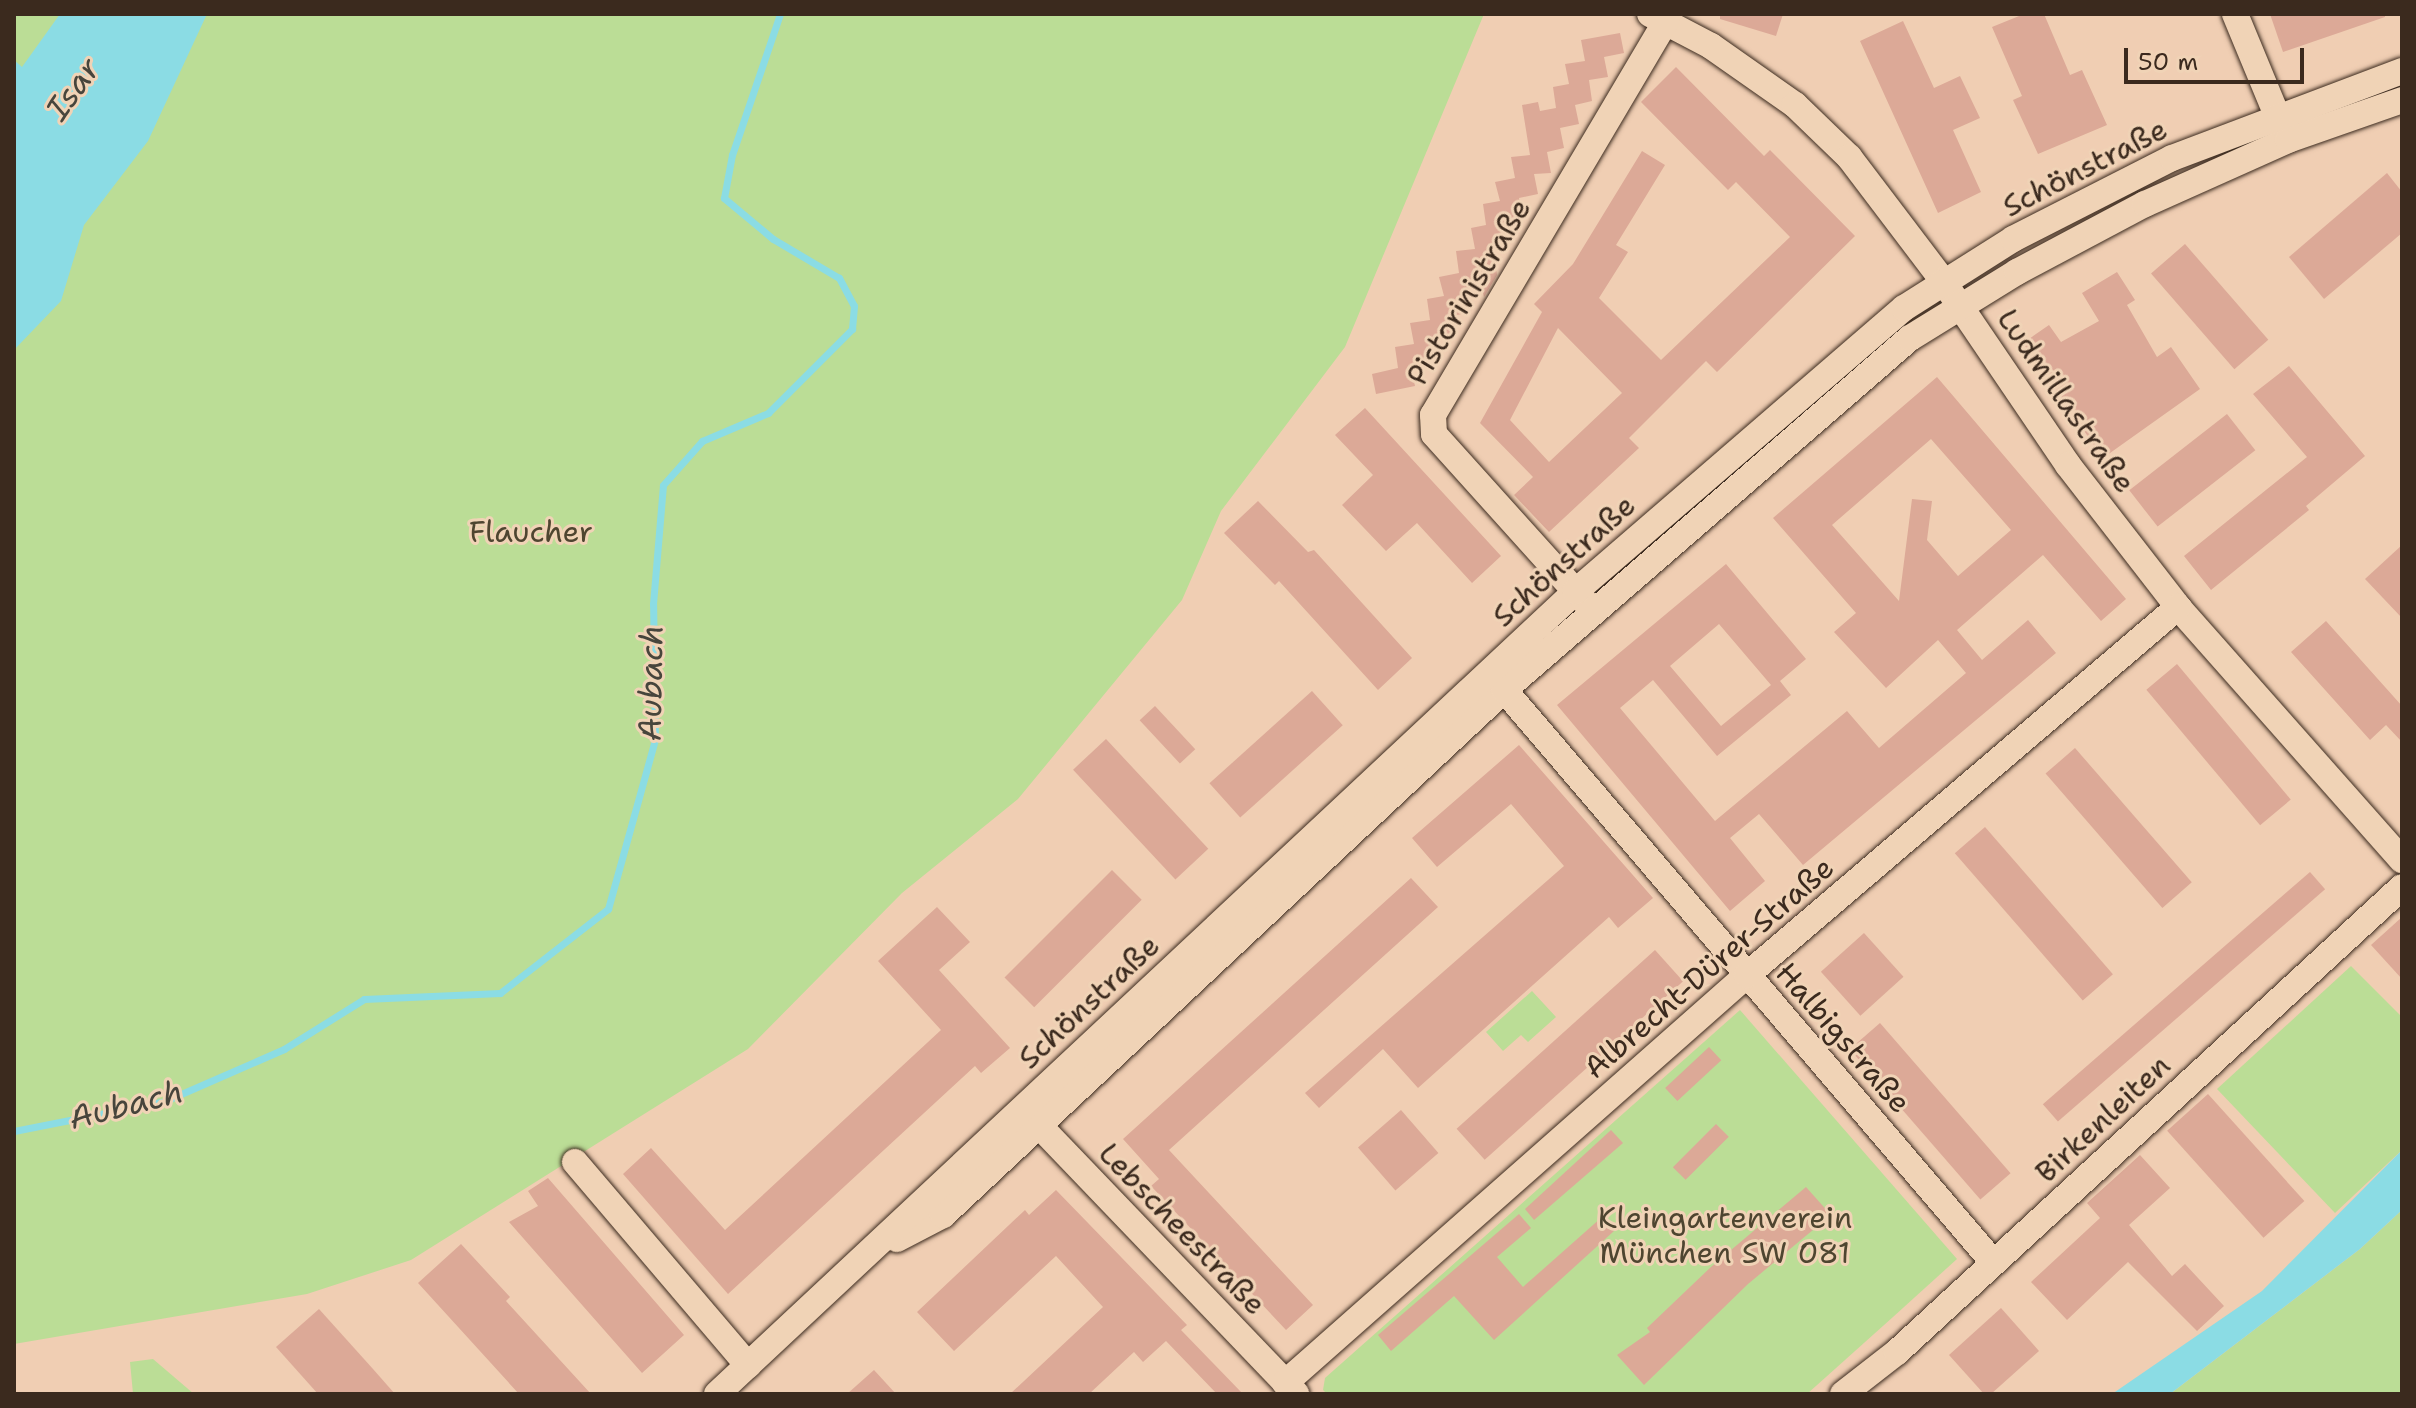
<!DOCTYPE html>
<meta charset="utf-8">
<style>
body{margin:0}
#map{position:relative;width:2416px;height:1408px;overflow:hidden;background:#f0ceb3;font-family:"Shantell Sans",sans-serif}
div>[style]{position:absolute}
.green>*{inset:0;background:#bbdd96}
.water>*{inset:0;background:#8bdce4}
.stream>*{height:7px;margin:-3.5px;padding:0 3.5px;transform-origin:3.5px;border-radius:3.5px;background:#8bdce4}
.building>*{inset:0;background:#dca997;transform-origin:0 0}
.roads{filter:drop-shadow(0 0 2px #3b2a1e) drop-shadow(0 0 2px #3b2a1e)}
.minor>*{height:26px;margin:-13px;padding:0 13px;transform-origin:13px;border-radius:13px;background:#f0d3b6}
span{translate:-50% -50%;white-space:nowrap;text-align:center;line-height:1.15;-webkit-text-stroke:6px #f0d3b6;paint-order:stroke}
.street-label{font-size:30px;color:#3b2a1e}
.park-label{font-size:30px;color:#4e4530}
.water-label{font-size:32px;color:#47453c;font-style:italic}
.frame{position:absolute;inset:0;border:16px solid #3b2a1e;pointer-events:none}
.scale{position:absolute;left:2124px;top:48px;width:180px;height:36px;box-sizing:border-box;border:4px solid #3b2a1e;border-top:0;padding-left:10px;font-size:24px;line-height:28px;white-space:nowrap;color:#3b2a1e;-webkit-text-stroke:6px #f0d3b6;paint-order:stroke}
</style>
<div id="map">
<div class="green">
<i style="clip-path:polygon(14px 14px,1484px 14px,1345px 347px,1221px 511px,1182px 600px,1018px 799px,902px 893px,748px 1049px,411px 1260px,307px 1294px,14px 1344px)"></i>
<i style="clip-path:polygon(2351px 966px,2402px 1017px,2402px 1150px,2335px 1213px,2217px 1089px)"></i>
<i style="clip-path:polygon(1532px 991px,1556px 1017px,1528px 1042px,1521px 1035px,1503px 1051px,1486px 1032px)"></i>
<i style="clip-path:polygon(1740px 1010px,1957px 1259px,1893px 1317px,1807px 1394px,1327px 1394px,1323px 1390px,1325px 1378px)"></i>
<i style="clip-path:polygon(2402px 1210px,2402px 1394px,2170px 1394px,2360px 1249px)"></i>
<i style="clip-path:polygon(153px 1359px,194px 1394px,133px 1394px,130px 1362px)"></i>
</div>
<div class="water">
<i style="clip-path:polygon(60px 14px,207px 14px,148px 141px,84px 225px,61px 301px,14px 350px,14px 60px,22px 67px)"></i>
<i style="clip-path:polygon(2402px 1150px,2402px 1210px,2360px 1249px,2170px 1394px,2112px 1394px,2262px 1291px)"></i>
</div>
<div class="stream">
<i style="left:14px;top:1131px;width:154px;rotate:-11.2deg"></i>
<i style="left:165px;top:1101px;width:130px;rotate:-23.6deg"></i>
<i style="left:284px;top:1049px;width:94px;rotate:-32deg"></i>
<i style="left:364px;top:999px;width:136px;rotate:-2.5deg"></i>
<i style="left:500px;top:993px;width:137px;rotate:-37.9deg"></i>
<i style="left:608px;top:909px;width:176px;rotate:-74.5deg"></i>
<i style="left:655px;top:739px;width:135px;rotate:-90.8deg"></i>
<i style="left:653px;top:604px;width:119px;rotate:-85.2deg"></i>
<i style="left:663px;top:485px;width:59px;rotate:-48.4deg"></i>
<i style="left:702px;top:441px;width:72px;rotate:-23deg"></i>
<i style="left:768px;top:413px;width:119px;rotate:-45deg"></i>
<i style="left:852px;top:329px;width:23px;rotate:-85deg"></i>
<i style="left:854px;top:306px;width:32px;rotate:-118deg"></i>
<i style="left:839px;top:278px;width:77px;rotate:-149.4deg"></i>
<i style="left:773px;top:239px;width:64px;rotate:-140.1deg"></i>
<i style="left:724px;top:198px;width:44px;rotate:-79.5deg"></i>
<i style="left:732px;top:155px;width:149px;rotate:-71.2deg"></i>
</div>
<div class="building">
<i style="clip-path:polygon(1720px 14px,1783px 14px,1776px 36px,1720px 19px)"></i>
<i style="clip-path:polygon(2024px 14px,2044px 14px,2070px 75px,2082px 70px,2107px 125px,2038px 154px,2013px 100px,2022px 96px,1992px 27px)"></i>
<i style="clip-path:polygon(2270px 14px,2385px 14px,2385px 17px,2283px 52px)"></i>
<i style="clip-path:polygon(1903px 21px,1934px 88px,1960px 76px,1980px 118px,1953px 130px,1981px 192px,1938px 213px,1860px 41px)"></i>
<i style="clip-path:polygon(1620px 33px,1624px 53px,1604px 57px,1608px 77px,1589px 80px,1592px 101px,1575px 105px,1579px 124px,1560px 128px,1564px 148px,1547px 152px,1551px 173px,1534px 174px,1538px 194px,1519px 198px,1523px 218px,1506px 222px,1510px 243px,1493px 245px,1497px 275px,1484px 297px,1477px 269px,1481px 290px,1463px 293px,1466px 313px,1449px 317px,1453px 336px,1434px 340px,1438px 360px,1411px 366px,1415px 386px,1376px 394px,1372px 374px,1398px 368px,1395px 347px,1414px 344px,1410px 323px,1430px 320px,1427px 299px,1444px 296px,1439px 277px,1459px 273px,1456px 251px,1475px 249px,1471px 228px,1486px 225px,1483px 204px,1500px 201px,1495px 182px,1515px 178px,1511px 157px,1530px 155px,1522px 105px,1538px 102px,1540px 111px,1556px 108px,1553px 87px,1569px 84px,1565px 64px,1585px 61px,1581px 40px)"></i>
<i style="clip-path:polygon(evenodd,1676px 67px,1764px 156px,1770px 150px,1855px 236px,1717px 372px,1706px 361px,1629px 438px,1639px 448px,1549px 532px,1514px 495px,1533px 477px,1480px 423px,1542px 312px,1534px 304px,1573px 264px,1642px 151px,1665px 165px,1616px 245px,1628px 252px,1599px 298px,1661px 360px,1790px 237px,1736px 182px,1728px 190px,1641px 102px,1676px 67px,1558px 328px,1622px 393px,1549px 462px,1510px 420px,1558px 328px)"></i>
<i style="clip-path:polygon(2387px 173px,2402px 192px,2402px 233px,2324px 299px,2289px 257px)"></i>
<i style="left:2185px;top:244px;width:127px;height:45px;rotate:49deg"></i>
<i style="clip-path:polygon(2117px 272px,2135px 300px,2127px 305px,2157px 357px,2171px 347px,2200px 389px,2103px 458px,2023px 343px,2049px 325px,2061px 342px,2099px 321px,2082px 293px)"></i>
<i style="clip-path:polygon(2289px 366px,2365px 456px,2306px 506px,2309px 510px,2211px 590px,2184px 556px,2307px 457px,2253px 394px)"></i>
<i style="clip-path:polygon(evenodd,1937px 377px,2126px 599px,2101px 621px,2043px 555px,1957px 630px,1982px 660px,2028px 620px,2056px 653px,1803px 865px,1759px 814px,1730px 838px,1765px 881px,1730px 911px,1557px 705px,1726px 564px,1806px 659px,1780px 681px,1791px 695px,1717px 756px,1653px 680px,1620px 708px,1715px 821px,1847px 711px,1879px 748px,1966px 673px,1938px 640px,1886px 688px,1834px 632px,1856px 613px,1773px 518px,1937px 377px,1931px 439px,2011px 530px,1958px 576px,1927px 540px,1932px 501px,1912px 499px,1899px 601px,1832px 525px,1931px 439px,1937px 377px,1719px 624px,1771px 685px,1721px 726px,1670px 666px,1719px 624px)"></i>
<i style="clip-path:polygon(1365px 408px,1501px 556px,1472px 583px,1417px 523px,1386px 551px,1342px 505px,1373px 475px,1335px 435px)"></i>
<i style="left:2227px;top:414px;width:46px;height:124px;rotate:52deg"></i>
<i style="clip-path:polygon(1258px 501px,1308px 552px,1314px 550px,1412px 658px,1378px 690px,1279px 581px,1275px 585px,1224px 533px)"></i>
<i style="clip-path:polygon(2402px 545px,2402px 618px,2365px 579px)"></i>
<i style="clip-path:polygon(2326px 621px,2402px 706px,2402px 742px,2386px 725px,2370px 740px,2291px 652px)"></i>
<i style="left:2177px;top:664px;width:177px;height:40px;rotate:50deg"></i>
<i style="left:1312px;top:691px;width:46px;height:138px;rotate:48deg"></i>
<i style="left:1155px;top:706px;width:59px;height:21px;rotate:47deg"></i>
<i style="left:1106px;top:739px;width:150px;height:45px;rotate:47deg"></i>
<i style="clip-path:polygon(1519px 745px,1653px 898px,1618px 928px,1609px 917px,1418px 1088px,1383px 1049px,1319px 1108px,1305px 1093px,1564px 866px,1511px 804px,1437px 867px,1412px 838px)"></i>
<i style="left:2075px;top:748px;width:178px;height:39px;rotate:49deg"></i>
<i style="left:1985px;top:827px;width:195px;height:40px;rotate:49deg"></i>
<i style="left:1112px;top:870px;width:42px;height:152px;rotate:45deg"></i>
<i style="left:2310px;top:872px;width:23px;height:354px;rotate:49deg"></i>
<i style="clip-path:polygon(1411px 878px,1438px 907px,1169px 1150px,1313px 1305px,1286px 1330px,1151px 1186px,1159px 1179px,1123px 1139px)"></i>
<i style="clip-path:polygon(937px 907px,970px 942px,939px 970px,1010px 1048px,981px 1073px,975px 1066px,728px 1294px,623px 1174px,651px 1148px,725px 1230px,941px 1030px,878px 961px)"></i>
<i style="clip-path:polygon(2402px 917px,2402px 979px,2371px 945px)"></i>
<i style="left:1864px;top:933px;width:59px;height:58px;rotate:48deg"></i>
<i style="left:1655px;top:950px;width:42px;height:267px;rotate:48deg"></i>
<i style="left:1880px;top:1023px;width:199px;height:40px;rotate:49deg"></i>
<i style="left:1709px;top:1047px;width:18px;height:60px;rotate:47deg"></i>
<i style="left:2208px;top:1094px;width:144px;height:55px;rotate:48deg"></i>
<i style="left:1401px;top:1110px;width:57px;height:57px;rotate:49deg"></i>
<i style="left:1716px;top:1124px;width:18px;height:61px;rotate:45deg"></i>
<i style="clip-path:polygon(1611px 1130px,1623px 1143px,1534px 1220px,1525px 1209px)"></i>
<i style="clip-path:polygon(2140px 1155px,2170px 1188px,2129px 1225px,2172px 1276px,2185px 1264px,2224px 1306px,2197px 1331px,2128px 1262px,2067px 1320px,2031px 1282px,2100px 1218px,2087px 1203px)"></i>
<i style="clip-path:polygon(548px 1178px,684px 1335px,642px 1373px,509px 1222px,538px 1206px,528px 1191px)"></i>
<i style="clip-path:polygon(1806px 1187px,1831px 1215px,1748px 1284px,1644px 1385px,1617px 1355px,1650px 1332px,1647px 1328px,1712px 1266px)"></i>
<i style="clip-path:polygon(1056px 1190px,1187px 1325px,1181px 1330px,1243px 1394px,1217px 1394px,1166px 1341px,1143px 1362px,1134px 1352px,1089px 1394px,1010px 1394px,1103px 1307px,1056px 1256px,954px 1351px,917px 1312px,1025px 1210px,1029px 1215px)"></i>
<i style="clip-path:polygon(1519px 1214px,1531px 1228px,1497px 1257px,1523px 1287px,1602px 1217px,1614px 1231px,1494px 1340px,1454px 1296px,1391px 1351px,1378px 1335px)"></i>
<i style="clip-path:polygon(461px 1244px,510px 1297px,506px 1301px,591px 1394px,519px 1394px,418px 1283px)"></i>
<i style="clip-path:polygon(2001px 1308px,2039px 1351px,1991px 1394px,1984px 1394px,1949px 1355px)"></i>
<i style="clip-path:polygon(319px 1309px,373px 1369px,395px 1394px,318px 1394px,276px 1347px)"></i>
<i style="clip-path:polygon(874px 1370px,896px 1394px,847px 1394px)"></i>
</div>
<div class="roads">
<div class="minor">
<i style="left:1650px;top:14px;width:69px;rotate:27.7deg"></i>
<i style="left:1711px;top:46px;width:103px;rotate:35.1deg"></i>
<i style="left:1795px;top:105px;width:75px;rotate:43.9deg"></i>
<i style="left:1849px;top:157px;width:156px;rotate:52.8deg"></i>
<i style="left:1943px;top:281px;width:222px;rotate:55.8deg"></i>
<i style="left:2068px;top:465px;width:180px;rotate:52.2deg"></i>
<i style="left:2178px;top:607px;width:338px;rotate:48.5deg"></i>
<i style="left:2235px;top:14px;width:126px;rotate:67.5deg"></i>
<i style="left:1586px;top:603px;width:227px;rotate:-132deg"></i>
<i style="left:1434px;top:434px;width:19px;rotate:-93deg"></i>
<i style="left:1433px;top:415px;width:458px;rotate:-59.4deg"></i>
<i style="left:1494px;top:678px;width:768px;rotate:49.49deg"></i>
<i style="left:1027px;top:1113px;width:389px;rotate:46.2deg"></i>
<i style="left:575px;top:1162px;width:267px;rotate:49.6deg"></i>
<i style="left:897px;top:1239px;width:52px;rotate:-27.6deg"></i>
<i style="left:943px;top:1215px;width:768px;rotate:-43.1deg"></i>
<i style="left:1504px;top:690px;width:537px;rotate:-40.93deg"></i>
<i style="left:1910px;top:338px;width:126px;rotate:-31.7deg"></i>
<i style="left:2017px;top:272px;width:145px;rotate:-28deg"></i>
<i style="left:2145px;top:204px;width:157px;rotate:-24.1deg"></i>
<i style="left:2288px;top:140px;width:121px;rotate:-19.3deg"></i>
<i style="left:1285px;top:1383px;width:616px;rotate:-41.45deg"></i>
<i style="left:1747px;top:975px;width:567px;rotate:-40.49deg"></i>
<i style="left:717px;top:1394px;width:1176px;rotate:-43.07deg"></i>
<i style="left:1576px;top:591px;width:433px;rotate:-40.8deg"></i>
<i style="left:1904px;top:308px;width:129px;rotate:-32.3deg"></i>
<i style="left:2013px;top:239px;width:178px;rotate:-27deg"></i>
<i style="left:2172px;top:158px;width:246px;rotate:-20.7deg"></i>
<i style="left:1843px;top:1394px;width:68px;rotate:-37.9deg"></i>
<i style="left:1897px;top:1352px;width:686px;rotate:-42.64deg"></i>
</div>
</div>
<div class="street-label">
<span style="left:2085px;top:168px;rotate:-27deg">Schönstraße</span>
<span style="left:1469px;top:292px;rotate:-59deg">Pistorinistraße</span>
<span style="left:2066px;top:401px;rotate:55deg">Ludmillastraße</span>
<span style="left:1564px;top:561px;rotate:-42deg">Schönstraße</span>
<span style="left:1709px;top:968px;rotate:-41deg">Albrecht-Dürer-Straße</span>
<span style="left:1089px;top:1002px;rotate:-43deg">Schönstraße</span>
<span style="left:1843px;top:1038px;rotate:49deg">Halbigstraße</span>
<span style="left:2103px;top:1119px;rotate:-43deg">Birkenleiten</span>
<span style="left:1182px;top:1229px;rotate:46deg">Lebscheestraße</span>
</div>
<div class="park-label">
<span style="left:531px;top:532px">Flaucher</span>
<span style="left:1725px;top:1235px">Kleingartenverein<br>München SW 081</span>
</div>
<div class="water-label">
<span style="left:73px;top:89px;rotate:-54deg">Isar</span>
<span style="left:651px;top:683px;rotate:-89deg">Aubach</span>
<span style="left:126px;top:1105px;rotate:-14deg">Aubach</span>
</div>
<div class="frame"></div>
<div class="scale">50 m</div>
</div>
